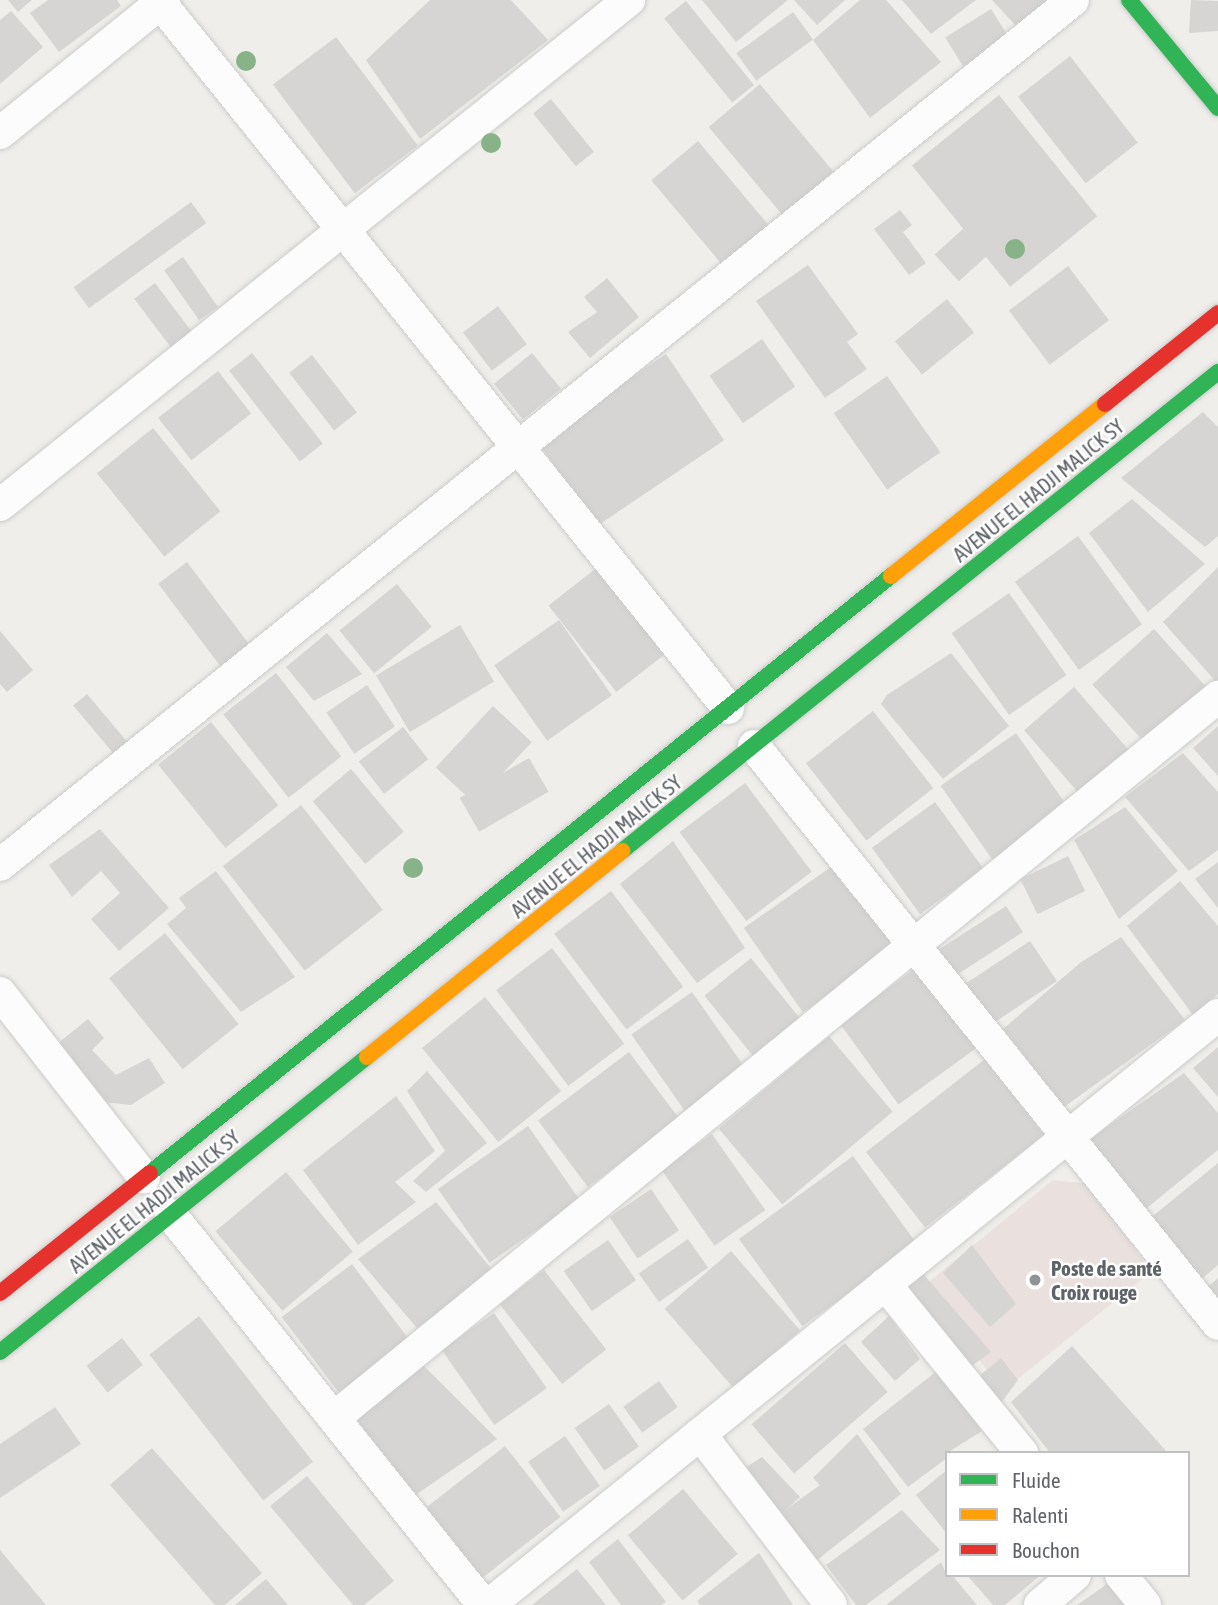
<!DOCTYPE html>
<meta charset="utf-8">
<style>
body{margin:0}
#map{position:relative;width:1218px;height:1605px;overflow:hidden;background:#efeeea;font-family:"Asap Condensed",sans-serif}
div>[style]{position:absolute}
.medical>*{inset:0;background:#eae0de}
.building>*{inset:0;background:#d6d5d3;transform-origin:0 0}
.roads{filter:drop-shadow(0 0 2px #cbcccc) drop-shadow(0 0 2px #cbcccc)}
.street>*{height:32px;margin:-16px;padding:0 16px;transform-origin:16px;border-radius:16px;background:#fdfcfc}
.fast>*{height:16px;margin:-8px;padding:0 8px;transform-origin:8px;border-radius:8px;background:#30b455}
.slow>*{height:16px;margin:-8px;padding:0 8px;transform-origin:8px;border-radius:8px;background:#ff9f0a}
.jam>*{height:16px;margin:-8px;padding:0 8px;transform-origin:8px;border-radius:8px;background:#e5322d}
.trees>*{width:20px;height:20px;margin:-10px;border-radius:50%;background:#88b388}
.dots>*{width:19px;height:19px;translate:-50% -50%;box-sizing:border-box;border:4px solid #fff;border-radius:50%}
span{translate:-50% -50%;white-space:nowrap;text-align:center;line-height:1.15;-webkit-text-stroke:5px #fff;paint-order:stroke}
.street-label{font-size:21px;color:#5f6368}
.poi-label{font-size:21px;color:#5f6368;font-weight:700}
.left{translate:0 -50%;text-align:left}
.legend{position:absolute;left:945px;top:1451px;width:245px;height:126px;box-sizing:border-box;background:#fff;border:2px solid #bfc1c3;margin:0;padding:9px 12px;list-style:none;font-size:21px;color:#5f6368}
.legend li{display:flex;align-items:center;gap:14px;height:35px}
.legend b{width:35px;border:2px solid #bfc1c3}
</style>
<div id="map">
<div class="medical">
<i style="clip-path:polygon(1053px 1180px,1089px 1184px,1151px 1272px,1004px 1390px,920px 1289px)"></i>
</div>
<div class="building">
<i style="clip-path:polygon(8px 0,32px 0,18px 12px)"></i>
<i style="clip-path:polygon(48px 0,117px 0,121px 6px,59px 52px,30px 13px)"></i>
<i style="clip-path:polygon(430px 0,511px 0,548px 40px,420px 139px,366px 60px)"></i>
<i style="clip-path:polygon(702px 0,788px 0,736px 42px)"></i>
<i style="clip-path:polygon(794px 0,845px 0,817px 25px)"></i>
<i style="clip-path:polygon(860px 0,886px 0,941px 62px,870px 118px,813px 40px)"></i>
<i style="clip-path:polygon(902px 0,976px 0,931px 34px)"></i>
<i style="clip-path:polygon(992px 0,1056px 0,1018px 28px)"></i>
<i style="clip-path:polygon(1191px 0,1218px 1px,1218px 31px,1189px 33px)"></i>
<i style="left:686px;top:1px;width:108px;height:28px;rotate:51deg"></i>
<i style="left:991px;top:9px;width:34px;height:54px;rotate:58deg"></i>
<i style="clip-path:polygon(11px 11px,43px 47px,0 84px,0 20px)"></i>
<i style="left:793px;top:12px;width:34px;height:70px;rotate:54deg"></i>
<i style="left:336px;top:37px;width:136px;height:79px;rotate:53deg"></i>
<i style="left:1070px;top:56px;width:110px;height:66px;rotate:52deg"></i>
<i style="left:760px;top:84px;width:119px;height:67px;rotate:50deg"></i>
<i style="left:999px;top:95px;width:156px;height:112px;rotate:51deg"></i>
<i style="left:551px;top:99px;width:68px;height:23px;rotate:51deg"></i>
<i style="left:698px;top:141px;width:116px;height:61px;rotate:50deg"></i>
<i style="left:191px;top:202px;width:26px;height:145px;rotate:54deg"></i>
<i style="clip-path:polygon(900px 210px,912px 225px,903px 232px,926px 263px,909px 275px,874px 229px)"></i>
<i style="left:963px;top:229px;width:36px;height:38px;rotate:48deg"></i>
<i style="left:183px;top:257px;width:61px;height:23px;rotate:55deg"></i>
<i style="clip-path:polygon(808px 265px,858px 334px,847px 342px,867px 369px,825px 398px,756px 301px)"></i>
<i style="left:1068px;top:266px;width:68px;height:74px;rotate:53deg"></i>
<i style="clip-path:polygon(607px 278px,639px 317px,590px 358px,568px 332px,597px 312px,584px 297px)"></i>
<i style="left:155px;top:283px;width:64px;height:26px;rotate:53deg"></i>
<i style="left:947px;top:299px;width:43px;height:67px;rotate:51deg"></i>
<i style="left:498px;top:306px;width:48px;height:44px;rotate:53deg"></i>
<i style="left:762px;top:339px;width:58px;height:64px;rotate:55deg"></i>
<i style="left:252px;top:353px;width:115px;height:29px;rotate:52deg"></i>
<i style="left:532px;top:353px;width:46px;height:49px;rotate:51deg"></i>
<i style="left:666px;top:354px;width:104px;height:155px;rotate:56deg"></i>
<i style="left:312px;top:355px;width:73px;height:29px;rotate:52deg"></i>
<i style="left:218px;top:371px;width:54px;height:76px;rotate:52deg"></i>
<i style="left:887px;top:376px;width:93px;height:65px;rotate:55deg"></i>
<i style="clip-path:polygon(1203px 412px,1218px 427px,1218px 536px,1205px 547px,1121px 478px)"></i>
<i style="left:153px;top:428px;width:107px;height:72px;rotate:51deg"></i>
<i style="clip-path:polygon(1132px 499px,1205px 564px,1148px 612px,1089px 533px)"></i>
<i style="left:1078px;top:536px;width:109px;height:78px;rotate:54deg"></i>
<i style="left:187px;top:562px;width:109px;height:36px;rotate:53deg"></i>
<i style="left:599px;top:566px;width:110px;height:64px;rotate:52deg"></i>
<i style="clip-path:polygon(1218px 567px,1218px 684px,1163px 622px)"></i>
<i style="left:397px;top:584px;width:55px;height:74px;rotate:51deg"></i>
<i style="left:1009px;top:593px;width:100px;height:70px;rotate:55deg"></i>
<i style="left:559px;top:620px;width:92px;height:79px;rotate:55deg"></i>
<i style="left:460px;top:625px;width:66px;height:98px;rotate:59deg"></i>
<i style="left:1154px;top:629px;width:84px;height:83px;rotate:48deg"></i>
<i style="clip-path:polygon(0 631px,33px 670px,7px 692px,0 684px)"></i>
<i style="clip-path:polygon(327px 633px,362px 674px,314px 701px,286px 667px)"></i>
<i style="clip-path:polygon(951px 653px,1009px 726px,943px 779px,881px 704px,887px 695px)"></i>
<i style="left:276px;top:673px;width:106px;height:67px;rotate:52deg"></i>
<i style="left:367px;top:685px;width:50px;height:49px;rotate:56deg"></i>
<i style="left:1074px;top:687px;width:87px;height:66px;rotate:49deg"></i>
<i style="left:87px;top:694px;width:62px;height:18px;rotate:50deg"></i>
<i style="left:493px;top:706px;width:53px;height:84px;rotate:43deg"></i>
<i style="left:873px;top:711px;width:98px;height:85px;rotate:52deg"></i>
<i style="left:211px;top:722px;width:107px;height:68px;rotate:51deg"></i>
<i style="clip-path:polygon(1218px 726px,1218px 776px,1193px 748px)"></i>
<i style="left:403px;top:727px;width:41px;height:56px;rotate:52deg"></i>
<i style="left:1016px;top:733px;width:90px;height:92px;rotate:55deg"></i>
<i style="clip-path:polygon(1183px 753px,1218px 792px,1218px 850px,1189px 871px,1125px 797px)"></i>
<i style="left:529px;top:758px;width:39px;height:80px;rotate:60deg"></i>
<i style="left:351px;top:769px;width:82px;height:50px;rotate:50deg"></i>
<i style="left:745px;top:783px;width:111px;height:82px;rotate:53deg"></i>
<i style="left:935px;top:802px;width:82px;height:78px;rotate:54deg"></i>
<i style="left:301px;top:805px;width:133px;height:99px;rotate:52deg"></i>
<i style="clip-path:polygon(1125px 807px,1178px 871px,1119px 919px,1074px 840px)"></i>
<i style="clip-path:polygon(100px 829px,169px 908px,119px 951px,91px 919px,120px 893px,101px 871px,72px 897px,49px 865px)"></i>
<i style="clip-path:polygon(673px 841px,745px 948px,697px 983px,620px 884px)"></i>
<i style="left:1068px;top:856px;width:39px;height:53px;rotate:64deg"></i>
<i style="left:838px;top:862px;width:103px;height:115px;rotate:55deg"></i>
<i style="clip-path:polygon(1218px 862px,1218px 908px,1195px 879px)"></i>
<i style="clip-path:polygon(216px 871px,295px 977px,241px 1012px,167px 924px,186px 908px,179px 898px)"></i>
<i style="clip-path:polygon(1180px 881px,1218px 926px,1218px 994px,1193px 1015px,1127px 926px)"></i>
<i style="left:611px;top:891px;width:120px;height:71px;rotate:53deg"></i>
<i style="left:1006px;top:906px;width:31px;height:86px;rotate:57deg"></i>
<i style="left:165px;top:933px;width:117px;height:72px;rotate:51deg"></i>
<i style="clip-path:polygon(1121px 937px,1185px 1020px,1064px 1107px,1003px 1029px,1080px 963px)"></i>
<i style="clip-path:polygon(1030px 941px,1057px 981px,992px 1024px,963px 999px,965px 984px)"></i>
<i style="left:552px;top:948px;width:120px;height:70px;rotate:53deg"></i>
<i style="left:751px;top:958px;width:80px;height:60px;rotate:51deg"></i>
<i style="left:919px;top:966px;width:100px;height:98px;rotate:54deg"></i>
<i style="left:692px;top:992px;width:93px;height:74px;rotate:55deg"></i>
<i style="left:485px;top:997px;width:121px;height:81px;rotate:51deg"></i>
<i style="clip-path:polygon(88px 1019px,104px 1038px,92px 1050px,116px 1075px,149px 1058px,165px 1083px,131px 1105px,103px 1102px,58px 1043px)"></i>
<i style="left:829px;top:1036px;width:99px;height:144px;rotate:50deg"></i>
<i style="clip-path:polygon(1218px 1047px,1218px 1097px,1193px 1068px)"></i>
<i style="left:629px;top:1052px;width:83px;height:114px;rotate:53deg"></i>
<i style="left:985px;top:1059px;width:96px;height:151px;rotate:52deg"></i>
<i style="clip-path:polygon(427px 1071px,487px 1143px,426px 1192px,413px 1181px,445px 1151px,407px 1091px)"></i>
<i style="clip-path:polygon(1184px 1073px,1218px 1113px,1218px 1150px,1142px 1212px,1090px 1139px)"></i>
<i style="clip-path:polygon(396px 1096px,435px 1151px,395px 1182px,416px 1202px,358px 1245px,303px 1170px)"></i>
<i style="left:528px;top:1126px;width:90px;height:110px;rotate:55deg"></i>
<i style="left:712px;top:1134px;width:93px;height:62px;rotate:55deg"></i>
<i style="left:853px;top:1156px;width:108px;height:141px;rotate:54deg"></i>
<i style="clip-path:polygon(1218px 1163px,1218px 1265px,1198px 1282px,1148px 1220px)"></i>
<i style="left:286px;top:1172px;width:104px;height:92px;rotate:50deg"></i>
<i style="left:651px;top:1189px;width:50px;height:50px;rotate:56deg"></i>
<i style="clip-path:polygon(436px 1202px,495px 1273px,417px 1328px,358px 1259px)"></i>
<i style="left:688px;top:1239px;width:35px;height:60px;rotate:55deg"></i>
<i style="left:608px;top:1240px;width:49px;height:54px;rotate:55deg"></i>
<i style="clip-path:polygon(972px 1245px,1016px 1304px,990px 1327px,943px 1273px)"></i>
<i style="left:731px;top:1251px;width:105px;height:88px;rotate:49deg"></i>
<i style="left:352px;top:1264px;width:95px;height:88px;rotate:53deg"></i>
<i style="clip-path:polygon(919px 1269px,991px 1352px,966px 1370px,899px 1285px)"></i>
<i style="left:544px;top:1270px;width:101px;height:56px;rotate:52deg"></i>
<i style="clip-path:polygon(1218px 1278px,1218px 1312px,1203px 1291px)"></i>
<i style="left:494px;top:1313px;width:92px;height:64px;rotate:55deg"></i>
<i style="left:199px;top:1316px;width:185px;height:63px;rotate:52deg"></i>
<i style="clip-path:polygon(889px 1316px,920px 1359px,895px 1381px,861px 1342px)"></i>
<i style="left:122px;top:1338px;width:34px;height:45px;rotate:52deg"></i>
<i style="left:845px;top:1343px;width:65px;height:124px;rotate:49deg"></i>
<i style="clip-path:polygon(1072px 1346px,1168px 1453px,1050px 1453px,1011px 1402px)"></i>
<i style="clip-path:polygon(1001px 1358px,1018px 1380px,998px 1407px,979px 1376px)"></i>
<i style="clip-path:polygon(422px 1364px,497px 1439px,414px 1496px,357px 1420px)"></i>
<i style="clip-path:polygon(937px 1371px,982px 1431px,947px 1453px,947px 1458px,908px 1487px,863px 1429px)"></i>
<i style="left:659px;top:1381px;width:32px;height:44px;rotate:54deg"></i>
<i style="left:609px;top:1404px;width:52px;height:42px;rotate:55deg"></i>
<i style="clip-path:polygon(55px 1407px,81px 1444px,0 1498px,0 1444px)"></i>
<i style="clip-path:polygon(857px 1434px,901px 1494px,812px 1564px,742px 1470px,762px 1457px,800px 1497px,788px 1508px,820px 1485px,813px 1478px)"></i>
<i style="left:565px;top:1436px;width:61px;height:45px;rotate:55deg"></i>
<i style="left:505px;top:1446px;width:90px;height:102px;rotate:52deg"></i>
<i style="clip-path:polygon(152px 1448px,262px 1573px,225px 1605px,215px 1605px,110px 1485px)"></i>
<i style="clip-path:polygon(947px 1470px,947px 1534px,916px 1495px)"></i>
<i style="clip-path:polygon(307px 1476px,394px 1581px,364px 1605px,353px 1605px,270px 1506px)"></i>
<i style="left:683px;top:1489px;width:85px;height:72px;rotate:50deg"></i>
<i style="clip-path:polygon(902px 1510px,940px 1550px,866px 1605px,856px 1605px,826px 1565px)"></i>
<i style="clip-path:polygon(618px 1539px,666px 1602px,661px 1605px,621px 1605px,589px 1562px)"></i>
<i style="clip-path:polygon(0 1550px,46px 1605px,0 1605px)"></i>
<i style="clip-path:polygon(759px 1553px,793px 1605px,700px 1605px,697px 1601px)"></i>
<i style="clip-path:polygon(941px 1562px,947px 1575px,952px 1575px,977px 1605px,886px 1605px)"></i>
<i style="clip-path:polygon(577px 1569px,606px 1605px,532px 1605px)"></i>
<i style="clip-path:polygon(967px 1575px,1041px 1575px,1005px 1605px,993px 1605px)"></i>
<i style="clip-path:polygon(266px 1579px,288px 1605px,235px 1605px)"></i>
<i style="clip-path:polygon(1107px 1584px,1127px 1605px,1077px 1605px)"></i>
</div>
<div class="roads">
<div class="street">
<i style="left:158px;top:0;width:909px;rotate:51.16deg"></i>
<i style="left:0;top:133px;width:211px;rotate:-39deg"></i>
<i style="left:0;top:505px;width:807px;rotate:-38.76deg"></i>
<i style="left:754px;top:746px;width:741px;rotate:51.24deg"></i>
<i style="left:0;top:865px;width:1378px;rotate:-38.87deg"></i>
<i style="left:0;top:993px;width:234px;rotate:52deg"></i>
<i style="left:171px;top:1215px;width:499px;rotate:51.3deg"></i>
<i style="left:885px;top:1284px;width:218px;rotate:51deg"></i>
<i style="left:334px;top:1418px;width:1141px;rotate:-39.2deg"></i>
<i style="left:700px;top:1434px;width:215px;rotate:52.5deg"></i>
<i style="left:1121px;top:1575px;width:38px;rotate:51deg"></i>
<i style="left:489px;top:1605px;width:938px;rotate:-38.98deg"></i>
<i style="left:1040px;top:1605px;width:46px;rotate:-40.6deg"></i>
</div>
<div class="fast">
<i style="left:1129px;top:0;width:140px;rotate:50.5deg"></i>
<i style="left:622px;top:851px;width:765px;rotate:-38.79deg"></i>
<i style="left:150px;top:1173px;width:952px;rotate:-38.86deg"></i>
<i style="left:0;top:1352px;width:471px;rotate:-38.8deg"></i>
</div>
<div class="slow">
<i style="left:891px;top:576px;width:275px;rotate:-38.8deg"></i>
<i style="left:367px;top:1057px;width:328px;rotate:-38.9deg"></i>
</div>
<div class="jam">
<i style="left:1105px;top:404px;width:145px;rotate:-38.8deg"></i>
<i style="left:0;top:1293px;width:192px;rotate:-38.7deg"></i>
</div>
</div>
<div class="trees">
<i style="left:246px;top:61px"></i>
<i style="left:491px;top:143px"></i>
<i style="left:1015px;top:249px"></i>
<i style="left:413px;top:868px"></i>
</div>
<div class="dots">
<i style="left:1035px;top:1280px;background:#919496"></i>
</div>
<div class="street-label">
<span style="left:1038px;top:490px;rotate:-39deg">AVENUE EL HADJI MALICK SY</span>
<span style="left:596px;top:846px;rotate:-39deg">AVENUE EL HADJI MALICK SY</span>
<span style="left:154px;top:1201px;rotate:-39deg">AVENUE EL HADJI MALICK SY</span>
</div>
<div class="poi-label">
<span class="left" style="left:1051px;top:1280px">Poste de santé<br>Croix rouge</span>
</div>
<ul class="legend">
<li><b style="height:9px;background:#30b455"></b>Fluide</li>
<li><b style="height:9px;background:#ff9f0a"></b>Ralenti</li>
<li><b style="height:9px;background:#e5322d"></b>Bouchon</li>
</ul>
</div>
